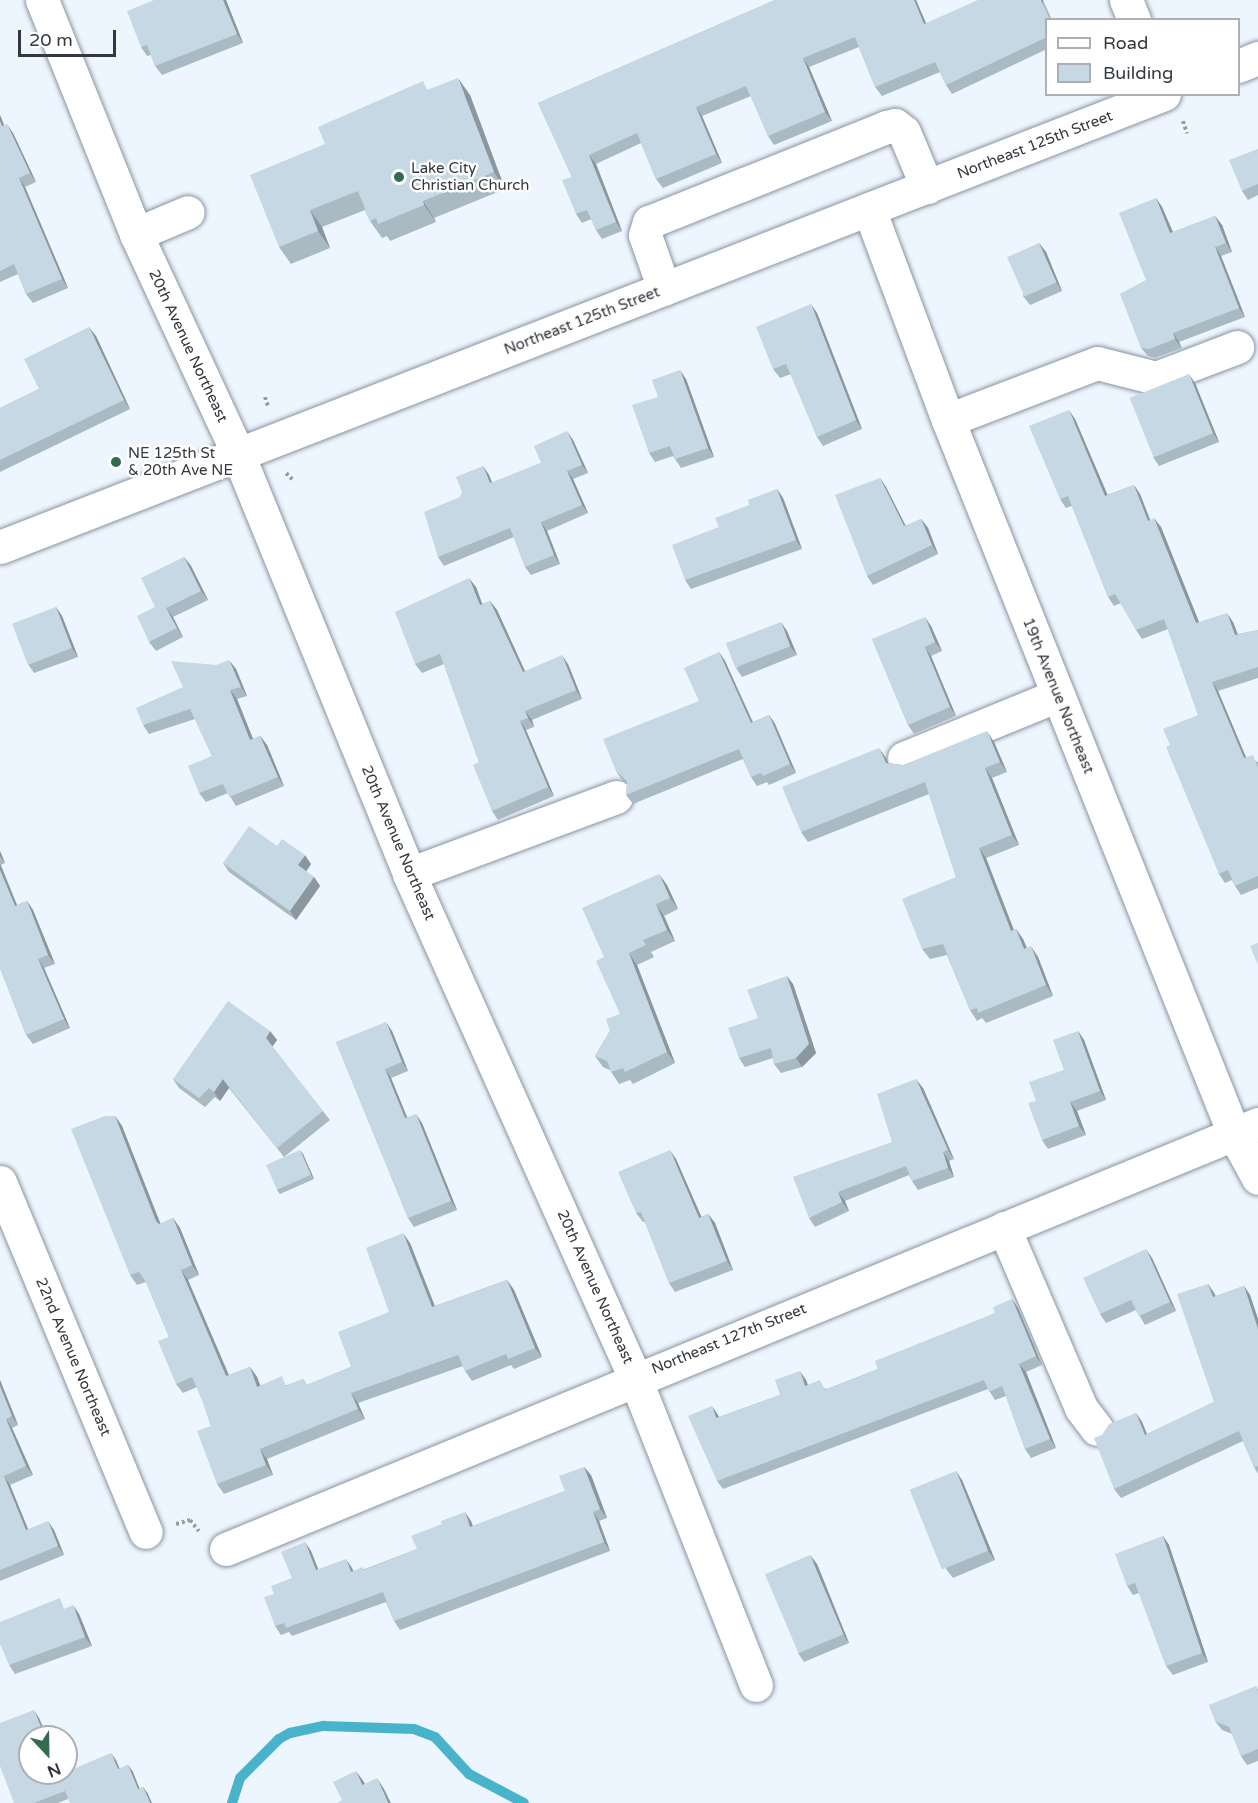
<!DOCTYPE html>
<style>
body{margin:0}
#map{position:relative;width:1258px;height:1803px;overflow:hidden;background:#edf5fe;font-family:"Varela Round",sans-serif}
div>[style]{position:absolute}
.stream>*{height:10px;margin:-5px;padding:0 5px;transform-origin:5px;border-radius:5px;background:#49b3cc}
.path>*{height:4px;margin-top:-2px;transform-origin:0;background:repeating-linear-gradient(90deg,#969ca4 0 3px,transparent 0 6px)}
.roads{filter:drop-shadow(0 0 2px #8894a2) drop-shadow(0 0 2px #8894a2)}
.minor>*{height:33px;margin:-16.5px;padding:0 16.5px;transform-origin:16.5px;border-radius:16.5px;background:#fff}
.major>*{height:33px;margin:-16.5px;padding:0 16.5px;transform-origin:16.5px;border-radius:16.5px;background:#fff}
.wall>*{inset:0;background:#a9bac3}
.shaded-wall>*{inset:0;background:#8a979f;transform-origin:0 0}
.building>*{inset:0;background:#c5d8e3;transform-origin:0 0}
.dots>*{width:16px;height:16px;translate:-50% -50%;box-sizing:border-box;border:3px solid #fff;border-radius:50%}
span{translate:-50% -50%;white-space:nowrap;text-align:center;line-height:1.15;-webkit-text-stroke:5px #fff;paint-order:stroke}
.street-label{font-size:15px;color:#33383e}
.poi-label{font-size:15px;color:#33383e}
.left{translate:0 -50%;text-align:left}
.legend{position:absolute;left:1045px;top:18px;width:195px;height:78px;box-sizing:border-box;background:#fff;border:2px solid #adafb2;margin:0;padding:8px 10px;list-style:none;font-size:18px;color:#33383e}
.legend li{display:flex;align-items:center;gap:12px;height:30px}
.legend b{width:30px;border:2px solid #adafb2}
.north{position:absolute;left:18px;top:1725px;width:60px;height:60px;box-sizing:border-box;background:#fff;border:2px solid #adafb2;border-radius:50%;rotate:158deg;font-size:16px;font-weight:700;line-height:24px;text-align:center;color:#33383e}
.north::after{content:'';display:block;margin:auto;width:21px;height:27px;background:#346a50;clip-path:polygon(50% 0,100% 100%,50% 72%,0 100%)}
.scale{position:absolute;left:18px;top:30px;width:98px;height:27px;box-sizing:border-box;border:3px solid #33383e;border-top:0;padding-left:8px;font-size:18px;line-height:21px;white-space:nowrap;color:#33383e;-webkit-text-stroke:4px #fff;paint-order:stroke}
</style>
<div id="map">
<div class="stream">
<i style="left:232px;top:1803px;width:26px;rotate:-72deg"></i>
<i style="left:240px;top:1778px;width:55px;rotate:-45deg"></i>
<i style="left:279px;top:1739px;width:13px;rotate:-29deg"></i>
<i style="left:290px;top:1733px;width:35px;rotate:-12deg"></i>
<i style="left:324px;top:1726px;width:90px;rotate:1.9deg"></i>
<i style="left:414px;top:1729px;width:22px;rotate:21deg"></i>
<i style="left:435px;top:1737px;width:50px;rotate:47.4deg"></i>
<i style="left:469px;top:1774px;width:62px;rotate:27.8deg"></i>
</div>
<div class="path">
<i style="left:1183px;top:121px;width:13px;rotate:72deg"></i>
<i style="left:265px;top:397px;width:9px;rotate:72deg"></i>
<i style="left:286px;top:473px;width:10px;rotate:45deg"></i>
<i style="left:176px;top:1524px;width:15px;rotate:-16deg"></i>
<i style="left:190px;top:1520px;width:14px;rotate:51deg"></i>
</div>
<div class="roads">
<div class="minor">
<i style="left:42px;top:0;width:252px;rotate:68.1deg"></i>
<i style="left:136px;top:234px;width:242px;rotate:65.1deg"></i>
<i style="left:238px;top:454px;width:453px;rotate:67.8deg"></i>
<i style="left:409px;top:874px;width:552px;rotate:65.85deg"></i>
<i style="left:635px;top:1378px;width:330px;rotate:68.5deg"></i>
<i style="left:1126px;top:0;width:22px;rotate:68deg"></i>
<i style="left:869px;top:209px;width:225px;rotate:69.5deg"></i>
<i style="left:948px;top:420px;width:769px;rotate:68.17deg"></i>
<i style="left:1234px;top:1134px;width:50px;rotate:61.4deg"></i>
<i style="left:136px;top:234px;width:56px;rotate:-22.9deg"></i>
<i style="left:664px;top:289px;width:57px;rotate:-109.4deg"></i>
<i style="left:645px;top:235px;width:14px;rotate:-73deg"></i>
<i style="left:649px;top:222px;width:255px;rotate:-21.8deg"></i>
<i style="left:886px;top:127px;width:9px;rotate:-13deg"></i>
<i style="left:895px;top:125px;width:11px;rotate:38deg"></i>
<i style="left:904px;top:132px;width:60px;rotate:67.3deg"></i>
<i style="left:948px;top:420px;width:160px;rotate:-20.9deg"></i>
<i style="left:1097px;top:363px;width:61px;rotate:14.3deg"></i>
<i style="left:1156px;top:378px;width:87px;rotate:-20.9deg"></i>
<i style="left:904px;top:758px;width:166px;rotate:-22.2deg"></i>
<i style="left:409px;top:874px;width:221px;rotate:-20.4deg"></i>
<i style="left:0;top:1182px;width:379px;rotate:67.4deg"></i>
<i style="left:1004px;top:1228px;width:196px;rotate:66.8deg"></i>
<i style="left:1081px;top:1408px;width:26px;rotate:53deg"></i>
<i style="left:226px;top:1549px;width:1116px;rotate:-22.38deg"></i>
</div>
<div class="major">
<i style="left:1238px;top:66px;width:22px;rotate:-22deg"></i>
<i style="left:0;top:547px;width:1249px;rotate:-21.26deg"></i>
</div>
</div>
<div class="wall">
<i style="clip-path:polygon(154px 0,226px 0,243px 43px,162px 75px,155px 66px,151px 55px,147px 56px,141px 47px)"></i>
<i style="clip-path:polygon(775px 0,916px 0,926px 23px,1043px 0,1052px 20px,1047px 20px,1047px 49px,952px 94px,946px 85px,940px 72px,882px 96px,875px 87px,859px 47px,809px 67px,832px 121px,774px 145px,768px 136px,751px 96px,702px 116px,722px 163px,663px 188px,656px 179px,641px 143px,596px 164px,622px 231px,602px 239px,596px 230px,591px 219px,582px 223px,576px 214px,572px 177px,538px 103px)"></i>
<i style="clip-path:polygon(430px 89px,470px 95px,505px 189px,434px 218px,436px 222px,390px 241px,387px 236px,382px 238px,370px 221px,365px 210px,322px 227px,330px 248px,291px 264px,279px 247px,325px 144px)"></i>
<i style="clip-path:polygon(0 115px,4px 125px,13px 133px,36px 182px,25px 187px,68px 288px,33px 303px,26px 294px,18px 274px,0 282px)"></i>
<i style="clip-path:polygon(1258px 149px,1258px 195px,1248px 200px,1242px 191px)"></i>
<i style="clip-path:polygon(1156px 198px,1162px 207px,1173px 232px,1215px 216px,1222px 225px,1232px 252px,1221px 256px,1245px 317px,1179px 342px,1182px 348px,1155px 358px,1148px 356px,1141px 348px,1146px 280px)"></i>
<i style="clip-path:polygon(1039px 243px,1046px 252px,1062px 291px,1030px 305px,1023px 296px)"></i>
<i style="clip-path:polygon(817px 313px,862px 429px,823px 446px,817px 437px,791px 374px,780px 378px,773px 369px)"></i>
<i style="clip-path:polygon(96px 336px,130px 409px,0 472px,0 408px,39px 389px)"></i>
<i style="clip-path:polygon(686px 379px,714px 457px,681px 468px,673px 456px,655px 462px,649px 453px,658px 397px)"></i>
<i style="clip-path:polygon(1195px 383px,1219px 442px,1159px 466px,1153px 457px)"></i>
<i style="clip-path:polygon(1075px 419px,1107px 495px,1134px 485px,1140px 494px,1150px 520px,1161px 527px,1199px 622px,1233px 622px,1238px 634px,1258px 630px,1258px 678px,1218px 691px,1246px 757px,1258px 762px,1258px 888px,1241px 895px,1235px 886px,1232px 880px,1225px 883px,1219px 874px,1170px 745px,1198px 715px,1168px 629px,1142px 639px,1136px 630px,1121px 603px,1114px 606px,1108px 597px,1072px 506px,1066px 508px,1060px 499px)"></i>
<i style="clip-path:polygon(573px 440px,588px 473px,573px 479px,588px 513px,547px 531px,560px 564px,531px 575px,525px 567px,514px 537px,444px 566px,438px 557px,460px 497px,483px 466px,489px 475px,492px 483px,541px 463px)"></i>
<i style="clip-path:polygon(880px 478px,886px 487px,906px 526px,921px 519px,928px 528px,938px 554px,873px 585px,867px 576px)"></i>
<i style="clip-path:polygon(777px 489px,783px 498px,802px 549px,691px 589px,685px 580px,749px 505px)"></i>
<i style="clip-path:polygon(184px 557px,191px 566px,208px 600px,173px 617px,183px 637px,156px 651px,149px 642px,155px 607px)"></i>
<i style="clip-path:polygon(476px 587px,482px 604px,490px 601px,497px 610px,525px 671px,568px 664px,582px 699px,532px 720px,534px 727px,526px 730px,554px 796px,498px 820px,492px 811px,479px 762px,444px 664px,422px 673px,415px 664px)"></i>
<i style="clip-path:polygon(56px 607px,62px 616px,78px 657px,34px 673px,28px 664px)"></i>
<i style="clip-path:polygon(931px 626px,942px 651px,931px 656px,956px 716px,914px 734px,908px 725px,872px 639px)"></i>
<i style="clip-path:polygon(787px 631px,797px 655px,742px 677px,736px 668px)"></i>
<i style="clip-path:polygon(719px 652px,725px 661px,753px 722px,769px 715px,775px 724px,796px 773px,769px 785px,767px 782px,757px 786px,751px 777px,743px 759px,633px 804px,626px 795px,627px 784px,622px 780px,616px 771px,699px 701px)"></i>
<i style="clip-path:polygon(236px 669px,247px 696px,237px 699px,253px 739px,260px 736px,267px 745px,284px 786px,236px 806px,228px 793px,206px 802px,199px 793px,212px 756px,195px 719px,149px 734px,143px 725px)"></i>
<i style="clip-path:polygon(994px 742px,1007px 772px,992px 778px,1019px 845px,986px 858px,1014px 930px,1016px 929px,1023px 939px,1027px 948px,1038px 957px,1053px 996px,986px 1023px,982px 1018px,977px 1021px,970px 1010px,947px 955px,930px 959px,922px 949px,956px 877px,929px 794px,808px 842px,801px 832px,886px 758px,888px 763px,903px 765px)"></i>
<i style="clip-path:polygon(277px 846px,311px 864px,306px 872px,314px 877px,320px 886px,296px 920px,229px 872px,223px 863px)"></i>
<i style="clip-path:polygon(0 851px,5px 863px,1px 865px,17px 905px,27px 901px,33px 910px,55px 964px,44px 968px,70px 1028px,33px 1044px,26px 1035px,0 968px)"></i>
<i style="clip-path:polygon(667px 885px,678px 909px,664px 916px,675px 941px,651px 952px,654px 957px,637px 965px,675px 1063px,633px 1084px,630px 1080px,619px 1084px,610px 1070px,603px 1067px,595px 1056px,620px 1014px,604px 957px)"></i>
<i style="clip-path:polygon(793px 984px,816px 1053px,802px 1067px,781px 1073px,774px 1064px,773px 1058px,745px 1067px,739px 1058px,758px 1018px)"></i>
<i style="clip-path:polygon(270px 1031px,277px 1040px,272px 1047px,330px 1120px,284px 1157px,303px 1154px,314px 1179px,280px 1194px,277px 1190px,284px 1157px,229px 1088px,220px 1101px,215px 1097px,205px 1107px,179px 1088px,173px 1079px)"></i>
<i style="clip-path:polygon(392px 1031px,408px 1071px,391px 1078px,407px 1117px,422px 1123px,457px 1210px,414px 1227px,408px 1218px,336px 1042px)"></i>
<i style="clip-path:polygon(1078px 1031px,1084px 1040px,1106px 1100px,1077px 1111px,1086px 1135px,1048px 1149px,1042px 1140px,1036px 1101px,1064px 1070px)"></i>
<i style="clip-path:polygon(923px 1088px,954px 1159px,949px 1161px,954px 1177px,918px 1190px,912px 1181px,909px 1175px,845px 1201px,849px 1211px,815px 1227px,809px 1218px,892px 1142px)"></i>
<i style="clip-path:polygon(115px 1116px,122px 1126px,160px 1224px,173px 1218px,180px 1228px,199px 1275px,188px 1280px,229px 1375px,250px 1367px,257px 1377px,260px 1385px,288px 1385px,303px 1379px,307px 1385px,351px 1367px,389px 1312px,410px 1243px,435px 1306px,507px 1280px,514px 1290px,542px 1357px,514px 1369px,511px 1365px,472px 1381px,465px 1371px,463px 1366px,358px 1403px,365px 1419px,267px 1459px,273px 1475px,224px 1494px,217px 1484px,211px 1426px,203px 1402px,197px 1387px,183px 1393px,176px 1384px,169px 1337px,146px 1282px,137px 1285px,130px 1275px)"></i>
<i style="clip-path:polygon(676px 1159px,701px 1217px,708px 1214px,715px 1223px,733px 1270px,675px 1292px,669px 1283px,645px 1222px,643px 1222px,636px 1213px)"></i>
<i style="clip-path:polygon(1152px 1258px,1176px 1311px,1145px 1325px,1136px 1310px,1106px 1323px,1100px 1314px)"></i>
<i style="clip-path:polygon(1208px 1284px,1216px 1296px,1244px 1286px,1250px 1295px,1258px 1319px,1258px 1474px,1254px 1467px,1243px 1441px,1121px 1498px,1114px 1489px,1102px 1435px,1136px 1413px,1142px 1422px,1147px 1434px,1214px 1402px)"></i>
<i style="clip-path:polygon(1012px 1299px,1018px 1308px,1042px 1365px,1026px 1372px,1056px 1448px,1031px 1458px,1025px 1449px,1006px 1396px,995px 1400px,988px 1389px,723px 1489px,717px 1481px,718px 1415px,719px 1417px,780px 1395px,806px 1380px,808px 1385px,827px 1389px,878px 1369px,995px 1313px)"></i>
<i style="clip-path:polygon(0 1380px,18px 1425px,12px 1428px,33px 1475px,10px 1485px,28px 1529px,54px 1530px,64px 1555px,0 1581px)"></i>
<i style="clip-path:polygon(584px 1467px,591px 1475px,607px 1518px,599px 1521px,610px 1551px,400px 1630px,394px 1621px,386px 1602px,292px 1636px,289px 1632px,281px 1635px,275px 1626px,274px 1594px,292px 1578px,311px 1551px,318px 1569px,352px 1568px,353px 1571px,365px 1569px,417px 1549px,471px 1521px,473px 1526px,565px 1491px)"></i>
<i style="clip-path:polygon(962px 1480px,995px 1560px,953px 1578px,946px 1569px)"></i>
<i style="clip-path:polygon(1163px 1536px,1169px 1545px,1208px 1662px,1173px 1675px,1166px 1666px,1139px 1593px,1133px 1595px,1127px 1586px)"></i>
<i style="clip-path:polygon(817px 1564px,849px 1643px,804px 1662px,798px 1653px)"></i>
<i style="clip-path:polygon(67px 1608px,79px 1614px,92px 1646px,15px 1674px,9px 1665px)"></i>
<i style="clip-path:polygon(1256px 1686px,1258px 1690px,1258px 1761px,1247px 1765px,1241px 1756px,1232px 1734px,1222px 1730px,1215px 1721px)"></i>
<i style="clip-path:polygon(39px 1718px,61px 1774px,116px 1760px,119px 1769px,128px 1765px,133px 1772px,139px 1789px,143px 1787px,148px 1794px,68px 1799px,58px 1803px,14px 1803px)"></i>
</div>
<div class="shaded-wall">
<i style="clip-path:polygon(223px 0,226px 0,243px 43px,237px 34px)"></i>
<i style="clip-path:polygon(914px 0,916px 0,930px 33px,924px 24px)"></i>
<i style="left:1041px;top:0;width:2px;height:22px"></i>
<i style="clip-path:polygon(803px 58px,809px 67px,832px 121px,825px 112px)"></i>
<i style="clip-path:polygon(458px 78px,470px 95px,505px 189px,494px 172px)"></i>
<i style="clip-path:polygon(696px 107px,702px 116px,722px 163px,716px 154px)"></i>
<i style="clip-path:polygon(0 115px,8px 135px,2px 126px,0 121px)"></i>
<i style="clip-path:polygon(7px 124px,13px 133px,36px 182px,30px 173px)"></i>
<i style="clip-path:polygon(589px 155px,596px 164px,622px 231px,616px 222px)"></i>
<i style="clip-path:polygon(19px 178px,25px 187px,68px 288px,62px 279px)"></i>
<i style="clip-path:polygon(1156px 198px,1162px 207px,1177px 242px,1170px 233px)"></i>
<i style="clip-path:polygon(423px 201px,434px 218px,436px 222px,424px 205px)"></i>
<i style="clip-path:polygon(310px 210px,322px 227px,330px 248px,318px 231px)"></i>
<i style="clip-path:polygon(1215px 216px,1222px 225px,1232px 252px,1226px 243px)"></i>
<i style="clip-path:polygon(1039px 243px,1046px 252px,1062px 291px,1056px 282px)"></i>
<i style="clip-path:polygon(1215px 247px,1221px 256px,1245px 317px,1239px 308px)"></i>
<i style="clip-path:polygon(811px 304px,817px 313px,862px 429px,856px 420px)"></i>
<i style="clip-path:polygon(89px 327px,96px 336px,130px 409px,124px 400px)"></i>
<i style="clip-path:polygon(1173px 333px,1179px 342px,1182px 348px,1175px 339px)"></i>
<i style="clip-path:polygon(680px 370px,686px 379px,714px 457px,708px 448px)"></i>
<i style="clip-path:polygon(1189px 374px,1195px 383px,1219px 442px,1213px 433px)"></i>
<i style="clip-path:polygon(1069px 410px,1075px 419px,1112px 505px,1105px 496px)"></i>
<i style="clip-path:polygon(567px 431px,573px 440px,588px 473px,582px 465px)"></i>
<i style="clip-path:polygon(483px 466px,489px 475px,496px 492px,490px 483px)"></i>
<i style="clip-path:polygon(567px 471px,573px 479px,588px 513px,582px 505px)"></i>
<i style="clip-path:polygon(880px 478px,886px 487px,910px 535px,904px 526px)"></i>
<i style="clip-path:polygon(1134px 485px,1140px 494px,1154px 530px,1148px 521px)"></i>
<i style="clip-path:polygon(777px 489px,783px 498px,802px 549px,796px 540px)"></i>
<i style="clip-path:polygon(1154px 518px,1161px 527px,1203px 632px,1196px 623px)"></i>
<i style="clip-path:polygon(921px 519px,928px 528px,938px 554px,932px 545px)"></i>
<i style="clip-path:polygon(541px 522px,547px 531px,560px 564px,554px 555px)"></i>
<i style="clip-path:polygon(184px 557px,191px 566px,208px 600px,201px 591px)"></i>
<i style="clip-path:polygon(469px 578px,476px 587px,486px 614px,480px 605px)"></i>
<i style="clip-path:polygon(490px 601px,497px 610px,529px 680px,523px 672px)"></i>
<i style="clip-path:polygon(56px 607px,62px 616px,78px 657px,72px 648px)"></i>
<i style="clip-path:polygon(166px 608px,173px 617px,183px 637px,177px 628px)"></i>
<i style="clip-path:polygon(1227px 613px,1233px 622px,1241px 644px,1235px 635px)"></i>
<i style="clip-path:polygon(925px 617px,931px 626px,942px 651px,935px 642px)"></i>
<i style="clip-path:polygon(781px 622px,787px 631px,797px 655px,790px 646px)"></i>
<i style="clip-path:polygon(925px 647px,931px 656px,956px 716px,950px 707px)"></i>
<i style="clip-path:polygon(719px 652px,725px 661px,757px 732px,751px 723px)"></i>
<i style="clip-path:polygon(562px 655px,568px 664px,582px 699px,576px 690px)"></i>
<i style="clip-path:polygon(229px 660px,236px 669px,247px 696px,241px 687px)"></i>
<i style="clip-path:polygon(1212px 682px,1218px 691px,1250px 767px,1244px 758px)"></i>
<i style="clip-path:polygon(230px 690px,237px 699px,257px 749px,250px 740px)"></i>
<i style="clip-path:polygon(525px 711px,532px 720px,534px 727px,528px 718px)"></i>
<i style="clip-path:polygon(769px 715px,775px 724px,796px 773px,790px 764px)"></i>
<i style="clip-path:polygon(520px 721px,526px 730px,554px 796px,548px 787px)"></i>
<i style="clip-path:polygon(987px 731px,994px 742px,1007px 772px,1000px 762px)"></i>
<i style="clip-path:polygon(260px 736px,267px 745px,284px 786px,278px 777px)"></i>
<i style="clip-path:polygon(879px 748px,886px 758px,893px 773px,886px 763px)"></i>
<i style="clip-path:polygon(985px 768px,992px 778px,1019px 845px,1012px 835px)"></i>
<i style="clip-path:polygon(979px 848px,986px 858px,1018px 941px,1011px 931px)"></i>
<i style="clip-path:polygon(0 851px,5px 863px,0 856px)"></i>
<i style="clip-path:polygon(305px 855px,311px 864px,304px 874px,298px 865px)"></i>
<i style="clip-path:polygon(0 864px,21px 915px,15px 906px,0 870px)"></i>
<i style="clip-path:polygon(659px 874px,667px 885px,678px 909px,670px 898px)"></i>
<i style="clip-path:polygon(314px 877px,320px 886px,296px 920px,290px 911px)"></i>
<i style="clip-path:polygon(27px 901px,33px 910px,37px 920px,55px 964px,48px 955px)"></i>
<i style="clip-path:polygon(656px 904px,664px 916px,675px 941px,667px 930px)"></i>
<i style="clip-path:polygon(1016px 929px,1023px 939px,1031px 959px,1024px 949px)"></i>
<i style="clip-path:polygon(1031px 946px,1038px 957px,1053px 996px,1046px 985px)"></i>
<i style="clip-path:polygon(629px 953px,637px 965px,675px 1063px,667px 1052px)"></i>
<i style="clip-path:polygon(38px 959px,44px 968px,70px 1028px,64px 1019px)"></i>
<i style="clip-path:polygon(787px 976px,793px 984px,816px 1053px,802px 1067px,796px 1058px)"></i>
<i style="clip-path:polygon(386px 1022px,392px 1031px,408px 1071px,402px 1062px)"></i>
<i style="clip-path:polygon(270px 1031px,277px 1040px,272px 1047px,266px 1038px)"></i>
<i style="clip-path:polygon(1078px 1031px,1084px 1040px,1106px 1100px,1100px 1091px)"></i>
<i style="clip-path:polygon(385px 1069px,391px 1078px,411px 1127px,405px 1118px)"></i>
<i style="clip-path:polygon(223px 1079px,229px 1088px,220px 1101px,214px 1092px)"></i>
<i style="clip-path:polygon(916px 1079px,923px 1088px,954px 1159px,948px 1150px)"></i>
<i style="clip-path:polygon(1070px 1102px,1077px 1111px,1086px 1135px,1079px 1126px)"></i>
<i style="clip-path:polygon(416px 1114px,422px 1123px,457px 1210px,451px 1201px)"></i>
<i style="clip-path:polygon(115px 1116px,122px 1126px,163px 1230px,156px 1221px)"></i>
<i style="clip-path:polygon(300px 1150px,303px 1154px,314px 1179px,311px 1175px)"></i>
<i style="clip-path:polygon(670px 1150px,676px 1159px,706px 1227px,699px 1218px)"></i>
<i style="clip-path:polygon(943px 1152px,949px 1161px,954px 1177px,948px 1168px)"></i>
<i style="clip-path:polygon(838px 1192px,845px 1201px,849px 1211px,842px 1202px)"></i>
<i style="clip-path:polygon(708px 1214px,715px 1223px,733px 1270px,727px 1261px)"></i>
<i style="clip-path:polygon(173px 1218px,180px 1228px,199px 1275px,192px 1265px)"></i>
<i style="clip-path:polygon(403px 1233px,410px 1243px,439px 1317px,432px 1307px)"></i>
<i style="clip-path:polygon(1146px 1249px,1152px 1258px,1176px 1311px,1170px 1302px)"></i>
<i style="clip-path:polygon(181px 1270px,188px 1280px,233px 1385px,226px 1376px)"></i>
<i style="clip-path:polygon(507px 1280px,514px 1290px,542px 1357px,535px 1348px)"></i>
<i style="clip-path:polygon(1208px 1284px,1214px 1293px,1219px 1306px,1213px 1297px)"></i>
<i style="clip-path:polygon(1244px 1286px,1250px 1295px,1258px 1319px,1258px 1329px)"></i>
<i style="clip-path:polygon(1012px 1299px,1018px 1308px,1042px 1365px,1036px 1356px)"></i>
<i style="clip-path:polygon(1019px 1364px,1026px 1372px,1056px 1448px,1050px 1439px)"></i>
<i style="clip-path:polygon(250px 1367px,257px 1377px,264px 1396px,257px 1387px)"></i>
<i style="clip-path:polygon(800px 1371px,806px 1380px,811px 1394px,805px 1386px)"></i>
<i style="clip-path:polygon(0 1380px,18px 1425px,12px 1416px,0 1386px)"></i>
<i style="clip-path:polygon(351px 1393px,358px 1403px,365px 1419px,358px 1409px)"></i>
<i style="clip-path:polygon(712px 1406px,718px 1415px,722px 1427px,716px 1418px)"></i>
<i style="clip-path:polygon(1136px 1413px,1142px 1422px,1151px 1444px,1145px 1435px)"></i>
<i style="clip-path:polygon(6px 1419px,12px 1428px,33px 1475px,26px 1466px)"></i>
<i style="clip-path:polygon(260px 1449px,267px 1459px,273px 1475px,266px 1465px)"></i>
<i style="clip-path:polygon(584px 1467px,591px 1475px,607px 1518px,600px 1509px)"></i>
<i style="clip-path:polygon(956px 1471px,962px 1480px,995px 1560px,988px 1551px)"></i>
<i style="clip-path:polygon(4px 1476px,10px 1485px,32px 1539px,26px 1530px)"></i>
<i style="clip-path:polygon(465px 1512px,471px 1521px,476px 1536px,470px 1527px)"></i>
<i style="clip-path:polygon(593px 1512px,599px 1521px,610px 1551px,604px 1542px)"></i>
<i style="clip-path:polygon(48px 1521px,54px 1530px,64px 1555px,58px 1546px)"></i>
<i style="clip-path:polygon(1163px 1536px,1169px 1545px,1208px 1662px,1202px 1653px)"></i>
<i style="clip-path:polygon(305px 1542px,311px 1551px,322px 1579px,316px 1570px)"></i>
<i style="clip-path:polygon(810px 1555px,817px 1564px,849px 1643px,843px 1634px)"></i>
<i style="clip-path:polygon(346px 1559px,352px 1568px,357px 1580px,351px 1572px)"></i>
<i style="clip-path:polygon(73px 1605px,79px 1614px,92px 1646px,85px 1637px)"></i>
<i style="clip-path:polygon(34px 1710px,39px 1718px,47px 1737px,45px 1737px)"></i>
<i style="clip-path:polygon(111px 1753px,116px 1760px,123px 1777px,118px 1769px)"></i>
<i style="clip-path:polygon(128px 1765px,133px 1772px,143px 1797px,138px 1789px)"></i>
<i style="clip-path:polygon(356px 1771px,364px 1782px,370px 1796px,362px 1785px)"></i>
<i style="clip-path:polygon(377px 1778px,384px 1789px,391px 1803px,388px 1803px)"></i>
<i style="clip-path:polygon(143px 1787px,148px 1794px,152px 1803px,150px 1803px)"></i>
</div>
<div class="building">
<i style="clip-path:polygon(154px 0,223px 0,237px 34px,155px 66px,147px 45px,141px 47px,127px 11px)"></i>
<i style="clip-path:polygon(775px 0,914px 0,924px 24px,978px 0,1041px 0,1050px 20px,1047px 20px,1047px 37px,946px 85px,935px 62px,875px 87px,855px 37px,803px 58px,825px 112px,768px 136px,746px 86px,696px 107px,716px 154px,656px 179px,637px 133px,589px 155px,616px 222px,596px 230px,587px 210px,576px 214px,562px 180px,572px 177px,538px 103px)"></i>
<i style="clip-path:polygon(458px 78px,494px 172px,423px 201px,424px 205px,378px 224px,376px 218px,370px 221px,358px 191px,310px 210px,318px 231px,279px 247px,250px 175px,325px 144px,318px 127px,423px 81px,427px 90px)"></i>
<i style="clip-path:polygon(0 121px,2px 126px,7px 124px,30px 173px,19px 178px,62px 279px,26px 294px,14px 264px,0 271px)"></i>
<i style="clip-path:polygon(1258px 149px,1258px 184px,1242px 191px,1229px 160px)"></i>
<i style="clip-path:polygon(1156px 198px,1170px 233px,1215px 216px,1226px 243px,1215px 247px,1239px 308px,1173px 333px,1175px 339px,1149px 349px,1141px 348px,1120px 294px,1146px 280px,1119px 213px)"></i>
<i style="left:1039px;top:243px;width:43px;height:35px;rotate:66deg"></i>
<i style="clip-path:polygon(811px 304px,856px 420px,817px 437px,786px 364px,773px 369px,756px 327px)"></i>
<i style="clip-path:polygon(89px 327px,124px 400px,0 460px,0 408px,39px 389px,24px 359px)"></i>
<i style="clip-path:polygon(680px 370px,708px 448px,675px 459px,670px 446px,649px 453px,632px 405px,658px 397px,652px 380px)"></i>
<i style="left:1189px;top:374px;width:64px;height:64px;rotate:68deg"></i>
<i style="clip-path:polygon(1069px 410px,1105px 496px,1134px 485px,1148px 521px,1154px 518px,1196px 623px,1227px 613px,1235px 635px,1258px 630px,1258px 667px,1212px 682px,1244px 758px,1253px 755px,1258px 768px,1258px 876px,1235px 886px,1228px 870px,1219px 874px,1166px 747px,1170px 745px,1163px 729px,1198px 715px,1164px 619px,1136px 630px,1115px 594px,1108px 597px,1068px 496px,1060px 499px,1029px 426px)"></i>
<i style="clip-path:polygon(567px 431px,582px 465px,567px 471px,582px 505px,541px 522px,554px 555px,525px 567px,510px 528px,438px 557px,424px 512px,460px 497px,462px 492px,456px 477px,483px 466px,490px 483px,541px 463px,534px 446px)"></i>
<i style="clip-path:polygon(880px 478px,904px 526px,921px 519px,932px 545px,867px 576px,835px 495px)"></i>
<i style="clip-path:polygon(777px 489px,796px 540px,685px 580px,672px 545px,719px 527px,715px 518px,749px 505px,748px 500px)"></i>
<i style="clip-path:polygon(184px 557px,201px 591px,166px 608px,177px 628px,149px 642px,137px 616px,155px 607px,141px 578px)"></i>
<i style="clip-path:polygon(469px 578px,480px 605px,490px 601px,523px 672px,562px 655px,576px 690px,525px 711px,528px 718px,520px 721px,548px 787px,492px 811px,473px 765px,479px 762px,440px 654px,415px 664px,395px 612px)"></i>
<i style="left:56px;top:607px;width:44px;height:47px;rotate:69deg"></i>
<i style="clip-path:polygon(925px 617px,935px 642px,925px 647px,950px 707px,908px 725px,872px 639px)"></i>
<i style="left:781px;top:622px;width:26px;height:59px;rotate:69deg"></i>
<i style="clip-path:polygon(719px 652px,751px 723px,769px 715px,790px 764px,763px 776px,761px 773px,751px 777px,739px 749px,626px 795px,627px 781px,616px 771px,603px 739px,699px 701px,684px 668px)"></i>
<i style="clip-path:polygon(229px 660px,241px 687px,230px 690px,250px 740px,260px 736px,278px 777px,229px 797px,223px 784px,199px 793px,188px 766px,212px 756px,190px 709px,143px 725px,136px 708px,183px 687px,171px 661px,216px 665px)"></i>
<i style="clip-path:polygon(987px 731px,1000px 762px,985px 768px,1012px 835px,979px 848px,1011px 931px,1016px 929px,1024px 949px,1031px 946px,1046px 985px,978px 1013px,977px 1008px,970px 1010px,943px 944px,922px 949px,902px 899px,956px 877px,925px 782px,801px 832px,782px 787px,879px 748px,886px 763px,903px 765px)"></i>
<i style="clip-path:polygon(249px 826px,277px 846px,282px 839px,305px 855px,298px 865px,314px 877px,290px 911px,223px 863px)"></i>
<i style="clip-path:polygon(0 870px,15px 906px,27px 901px,31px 911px,48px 955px,38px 959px,64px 1019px,26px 1035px,0 968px)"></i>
<i style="clip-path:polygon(659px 874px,670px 898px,656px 904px,667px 930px,643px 940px,646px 945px,629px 953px,667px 1052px,625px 1072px,623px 1068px,611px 1072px,607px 1061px,595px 1056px,610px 1031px,606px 1019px,620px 1014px,596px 961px,604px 957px,582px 908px)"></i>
<i style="clip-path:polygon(1258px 943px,1258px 965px,1250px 946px)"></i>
<i style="clip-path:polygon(787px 976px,809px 1044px,796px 1058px,774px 1064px,771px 1048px,739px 1058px,728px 1028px,758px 1018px,747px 990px)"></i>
<i style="clip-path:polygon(228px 1001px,270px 1031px,266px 1038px,323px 1111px,277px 1148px,223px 1079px,214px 1092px,209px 1088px,199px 1098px,173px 1079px)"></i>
<i style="clip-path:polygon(386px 1022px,402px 1062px,385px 1069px,405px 1118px,416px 1114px,451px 1201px,408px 1218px,336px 1042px)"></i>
<i style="clip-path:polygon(1078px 1031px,1100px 1091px,1070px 1102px,1079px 1126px,1042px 1140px,1028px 1103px,1036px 1101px,1029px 1082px,1064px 1070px,1053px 1040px)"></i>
<i style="clip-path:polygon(916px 1079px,948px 1150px,943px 1152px,948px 1168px,912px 1181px,906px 1166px,838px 1192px,842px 1202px,809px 1218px,793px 1177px,892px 1142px,877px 1094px)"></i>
<i style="clip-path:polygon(105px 1116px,115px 1116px,156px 1221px,159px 1224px,173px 1218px,192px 1265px,181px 1270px,226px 1376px,250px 1367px,257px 1387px,282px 1376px,286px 1386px,303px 1379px,306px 1385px,351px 1367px,338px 1332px,389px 1312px,366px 1248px,403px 1233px,432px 1307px,507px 1280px,535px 1348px,508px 1359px,506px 1354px,465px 1371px,458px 1355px,351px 1393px,358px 1409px,260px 1449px,266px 1465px,217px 1484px,197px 1431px,211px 1426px,203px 1402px,192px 1377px,176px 1384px,158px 1341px,169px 1337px,147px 1284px,139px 1272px,130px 1275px,71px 1129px)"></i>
<i style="left:300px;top:1150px;width:27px;height:37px;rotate:66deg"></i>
<i style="clip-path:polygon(670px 1150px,699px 1218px,708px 1214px,727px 1261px,669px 1283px,641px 1212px,636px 1213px,618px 1172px)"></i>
<i style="clip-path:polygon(1146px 1249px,1170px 1302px,1139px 1316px,1131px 1300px,1100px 1314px,1083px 1278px)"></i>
<i style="clip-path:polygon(1208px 1284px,1213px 1297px,1244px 1286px,1258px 1329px,1258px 1466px,1254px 1467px,1239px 1431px,1114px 1489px,1094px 1438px,1102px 1435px,1109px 1424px,1136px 1413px,1145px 1435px,1214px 1402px,1177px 1294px)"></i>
<i style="clip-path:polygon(1012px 1299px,1036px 1356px,1019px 1364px,1050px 1439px,1025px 1449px,1002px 1386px,989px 1392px,984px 1380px,717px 1481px,688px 1416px,712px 1406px,716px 1418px,780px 1395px,775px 1380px,800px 1371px,805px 1386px,820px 1380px,825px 1390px,878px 1369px,875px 1361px,995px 1313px,993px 1307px)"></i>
<i style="clip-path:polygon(0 1386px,12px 1416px,6px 1419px,26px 1466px,4px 1476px,26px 1530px,48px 1521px,58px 1546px,0 1570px)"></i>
<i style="clip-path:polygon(584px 1467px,600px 1509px,593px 1512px,604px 1542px,394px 1621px,383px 1592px,286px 1628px,284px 1623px,275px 1626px,264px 1597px,274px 1594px,271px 1586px,292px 1578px,281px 1552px,305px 1542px,316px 1570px,346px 1559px,351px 1572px,363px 1567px,364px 1570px,417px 1549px,411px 1536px,442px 1524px,441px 1521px,465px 1512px,470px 1527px,565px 1491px,559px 1476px)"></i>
<i style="left:956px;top:1471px;width:86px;height:50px;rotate:68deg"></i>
<i style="clip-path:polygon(1163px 1536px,1202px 1653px,1166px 1666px,1135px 1583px,1127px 1586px,1115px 1554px)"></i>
<i style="left:810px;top:1555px;width:86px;height:49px;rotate:67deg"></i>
<i style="clip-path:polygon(60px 1598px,64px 1609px,73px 1605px,85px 1637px,9px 1665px,0 1644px,0 1622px)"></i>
<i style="clip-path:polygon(1256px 1686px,1258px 1692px,1258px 1749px,1241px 1756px,1229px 1727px,1215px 1721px,1209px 1705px)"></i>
<i style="clip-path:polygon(34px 1710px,45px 1737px,30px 1737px,30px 1773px,58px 1773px,59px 1775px,111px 1753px,118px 1769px,128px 1765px,138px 1789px,143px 1787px,150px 1803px,70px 1803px,65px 1791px,34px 1803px,14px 1803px,0 1766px,0 1723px)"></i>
<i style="clip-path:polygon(356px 1771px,362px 1785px,377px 1778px,388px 1803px,337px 1803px,342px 1800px,333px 1782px)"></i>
</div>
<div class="dots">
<i style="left:399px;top:177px;background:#346a50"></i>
<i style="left:116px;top:462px;background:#346a50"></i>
</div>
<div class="street-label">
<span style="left:1035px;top:145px;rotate:-21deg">Northeast 125th Street</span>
<span style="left:582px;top:321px;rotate:-21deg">Northeast 125th Street</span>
<span style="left:188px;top:346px;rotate:65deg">20th Avenue Northeast</span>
<span style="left:1058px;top:696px;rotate:68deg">19th Avenue Northeast</span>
<span style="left:398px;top:843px;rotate:67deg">20th Avenue Northeast</span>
<span style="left:595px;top:1287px;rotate:66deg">20th Avenue Northeast</span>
<span style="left:729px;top:1339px;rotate:-22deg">Northeast 127th Street</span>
<span style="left:73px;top:1357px;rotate:67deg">22nd Avenue Northeast</span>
</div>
<div class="poi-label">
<span class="left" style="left:411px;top:177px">Lake City<br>Christian Church</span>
<span class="left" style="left:128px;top:462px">NE 125th St<br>&amp; 20th Ave NE</span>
</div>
<ul class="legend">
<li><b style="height:8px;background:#fff"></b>Road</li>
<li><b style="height:16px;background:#c5d8e3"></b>Building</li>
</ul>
<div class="north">N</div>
<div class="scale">20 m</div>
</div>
